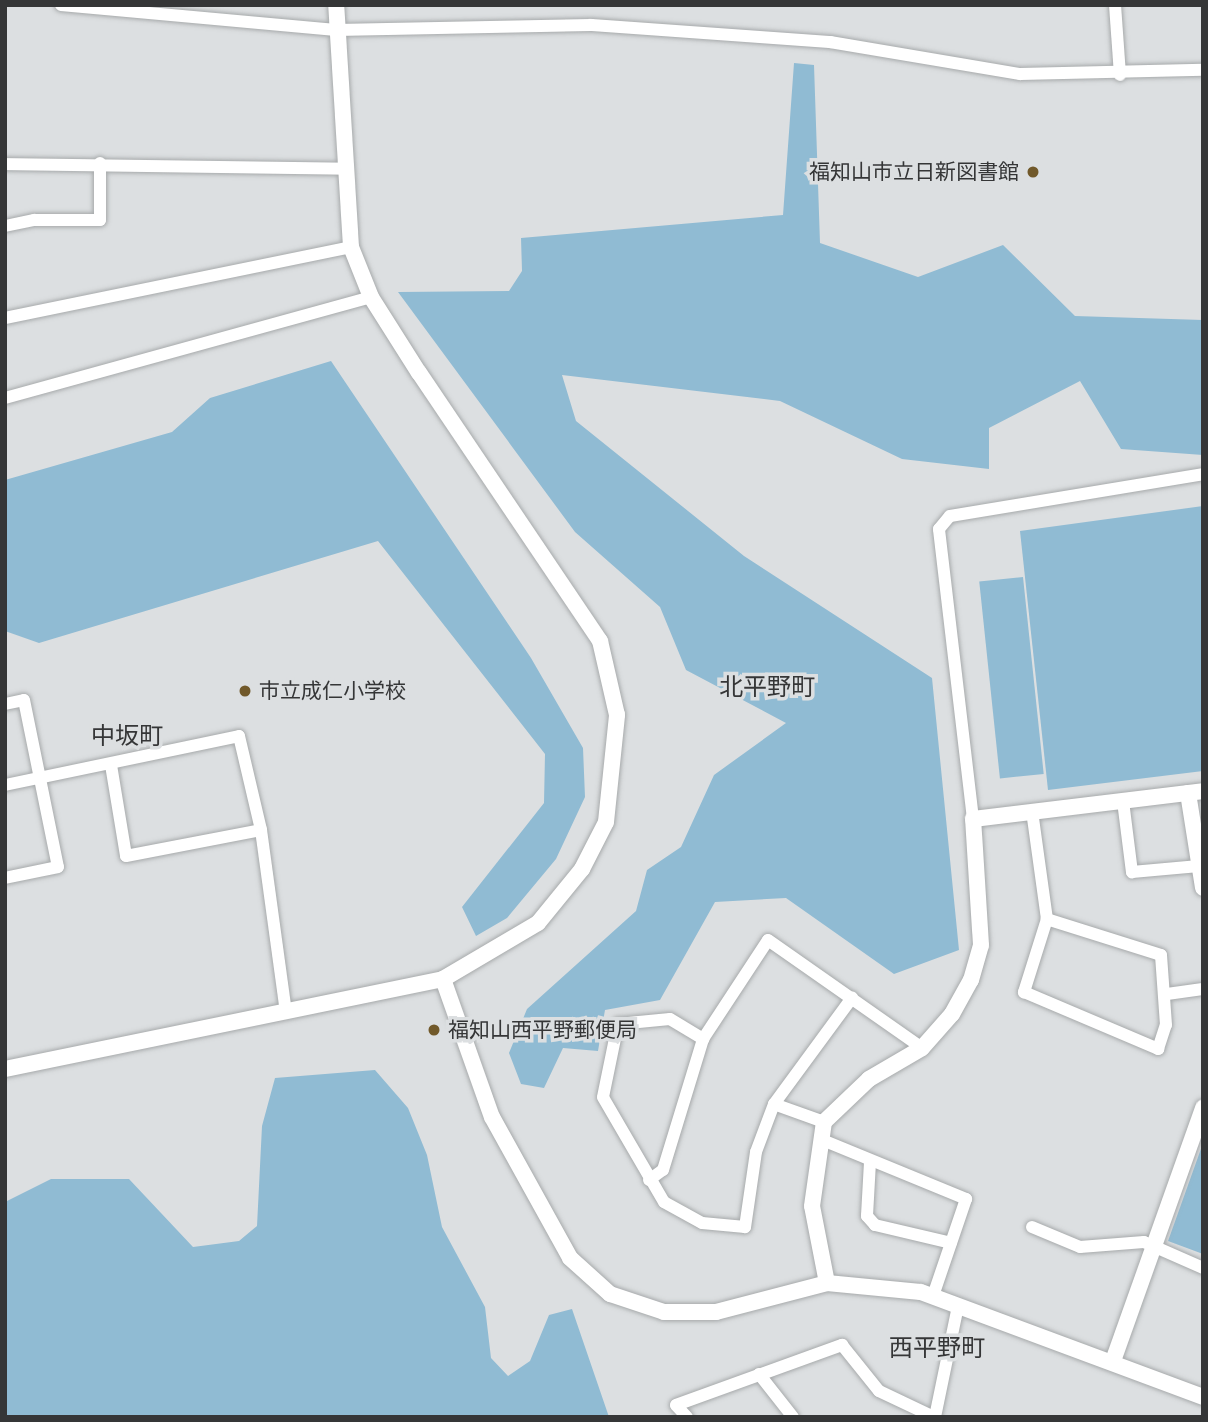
<!DOCTYPE html>
<meta charset="utf-8">
<style>
body{margin:0}
#map{position:relative;width:1208px;height:1422px;overflow:hidden;background:#dcdfe1;font-family:Signika,"Noto Sans JP",sans-serif}
div>[style]{position:absolute}
.green>*{inset:0;background:#90bbd3;transform-origin:0 0}
.roads{filter:drop-shadow(0 0 2px #a7aaab) drop-shadow(0 0 2px #a7aaab)}
.minor>*{height:12px;margin:-6px;padding:0 6px;transform-origin:6px;border-radius:6px;background:#fff}
.tertiary>*{height:16px;margin:-8px;padding:0 8px;transform-origin:8px;border-radius:8px;background:#fff}
.dots>*{width:19px;height:19px;translate:-50% -50%;box-sizing:border-box;border:4px solid #dcdfe1;border-radius:50%}
span{translate:-50% -50%;white-space:nowrap;text-align:center;line-height:1.15;-webkit-text-stroke:7px #dcdfe1;paint-order:stroke}
.poi-label{font-size:21px;color:#353637}
.right{translate:-100% -50%;text-align:right}
.left{translate:0 -50%;text-align:left}
.quarter-label{font-size:24px;color:#353637}
.frame{position:absolute;inset:0;border:7px solid #353637;pointer-events:none}
</style>
<div id="map">
<div class="green">
<i style="clip-path:polygon(794px 63px,814px 65px,820px 243px,918px 277px,1003px 245px,1075px 316px,1203px 320px,1203px 455px,1121px 449px,1080px 381px,989px 428px,989px 469px,902px 459px,780px 401px,562px 375px,576px 421px,744px 556px,932px 678px,959px 950px,894px 974px,786px 898px,715px 902px,660px 1000px,605px 1010px,598px 1051px,563px 1048px,544px 1088px,521px 1084px,509px 1053px,527px 1009px,636px 911px,647px 870px,681px 847px,714px 775px,786px 723px,686px 670px,660px 607px,575px 532px,398px 292px,509px 291px,522px 271px,521px 238px,783px 215px)"></i>
<i style="clip-path:polygon(331px 361px,531px 658px,583px 748px,585px 797px,556px 859px,507px 918px,476px 936px,462px 907px,544px 803px,545px 754px,378px 541px,39px 643px,5px 631px,5px 480px,172px 432px,210px 398px)"></i>
<i style="clip-path:polygon(1203px 506px,1203px 771px,1048px 790px,1020px 531px)"></i>
<i style="left:1023px;top:577px;width:198px;height:44px;rotate:84deg"></i>
<i style="clip-path:polygon(375px 1070px,408px 1108px,427px 1155px,442px 1227px,485px 1307px,491px 1358px,508px 1376px,530px 1361px,549px 1315px,572px 1309px,609px 1417px,5px 1417px,5px 1202px,51px 1179px,129px 1179px,193px 1247px,239px 1241px,257px 1226px,262px 1126px,275px 1078px)"></i>
<i style="clip-path:polygon(1203px 1143px,1203px 1254px,1168px 1241px)"></i>
</div>
<div class="roads">
<div class="minor">
<i style="left:61px;top:5px;width:276px;rotate:5.2deg"></i>
<i style="left:336px;top:30px;width:255px;rotate:-1.1deg"></i>
<i style="left:591px;top:25px;width:240px;rotate:4.1deg"></i>
<i style="left:830px;top:42px;width:193px;rotate:9.6deg"></i>
<i style="left:1020px;top:74px;width:183px;rotate:-1.3deg"></i>
<i style="left:1115px;top:5px;width:70px;rotate:85.9deg"></i>
<i style="left:5px;top:164px;width:338px;rotate:0.8deg"></i>
<i style="left:5px;top:226px;width:30px;rotate:-12deg"></i>
<i style="left:34px;top:220px;width:66px"></i>
<i style="left:100px;top:220px;width:57px;rotate:-90deg"></i>
<i style="left:5px;top:318px;width:353px;rotate:-11.6deg"></i>
<i style="left:5px;top:398px;width:380px;rotate:-15.4deg"></i>
<i style="left:5px;top:704px;width:19px;rotate:-12deg"></i>
<i style="left:24px;top:700px;width:170px;rotate:78.5deg"></i>
<i style="left:58px;top:867px;width:54px;rotate:168.3deg"></i>
<i style="left:111px;top:765px;width:92px;rotate:80.6deg"></i>
<i style="left:126px;top:856px;width:137px;rotate:-10.9deg"></i>
<i style="left:5px;top:785px;width:239px;rotate:-11.8deg"></i>
<i style="left:239px;top:736px;width:97px;rotate:76.8deg"></i>
<i style="left:261px;top:830px;width:184px;rotate:82.2deg"></i>
<i style="left:1123px;top:801px;width:72px;rotate:82.8deg"></i>
<i style="left:1132px;top:872px;width:67px;rotate:-5.1deg"></i>
<i style="left:1032px;top:811px;width:109px;rotate:82.1deg"></i>
<i style="left:1047px;top:919px;width:77px;rotate:107.5deg"></i>
<i style="left:1024px;top:992px;width:146px;rotate:23deg"></i>
<i style="left:1158px;top:1049px;width:25px;rotate:-72deg"></i>
<i style="left:1166px;top:1025px;width:70px;rotate:-94.1deg"></i>
<i style="left:1161px;top:955px;width:120px;rotate:-162.5deg"></i>
<i style="left:973px;top:819px;width:292px;rotate:-96.7deg"></i>
<i style="left:939px;top:529px;width:17px;rotate:-50deg"></i>
<i style="left:950px;top:516px;width:256px;rotate:-9.4deg"></i>
<i style="left:1167px;top:994px;width:36px;rotate:-8deg"></i>
<i style="left:774px;top:1104px;width:132px;rotate:-53.7deg"></i>
<i style="left:824px;top:1122px;width:53px;rotate:-160.2deg"></i>
<i style="left:774px;top:1104px;width:51px;rotate:110.6deg"></i>
<i style="left:756px;top:1152px;width:76px;rotate:98.3deg"></i>
<i style="left:745px;top:1227px;width:43px;rotate:-174.7deg"></i>
<i style="left:702px;top:1223px;width:43px;rotate:-151.1deg"></i>
<i style="left:664px;top:1202px;width:121px;rotate:-120.2deg"></i>
<i style="left:603px;top:1097px;width:75px;rotate:-78.4deg"></i>
<i style="left:618px;top:1024px;width:52px;rotate:-5.5deg"></i>
<i style="left:670px;top:1019px;width:39px;rotate:31deg"></i>
<i style="left:703px;top:1039px;width:118px;rotate:-56.7deg"></i>
<i style="left:768px;top:940px;width:188px;rotate:35deg"></i>
<i style="left:820px;top:1139px;width:158px;rotate:22.3deg"></i>
<i style="left:966px;top:1199px;width:102px;rotate:108.8deg"></i>
<i style="left:870px;top:1162px;width:54px;rotate:93.2deg"></i>
<i style="left:867px;top:1216px;width:12px;rotate:48deg"></i>
<i style="left:875px;top:1225px;width:78px;rotate:13.3deg"></i>
<i style="left:649px;top:1180px;width:17px;rotate:-36deg"></i>
<i style="left:663px;top:1170px;width:137px;rotate:-73deg"></i>
<i style="left:1032px;top:1227px;width:52px;rotate:22.6deg"></i>
<i style="left:1080px;top:1247px;width:64px;rotate:-4.5deg"></i>
<i style="left:1144px;top:1242px;width:64px;rotate:23.8deg"></i>
<i style="left:759px;top:1374px;width:55px;rotate:51.7deg"></i>
<i style="left:687px;top:1417px;width:16px;rotate:-133deg"></i>
<i style="left:676px;top:1405px;width:177px;rotate:-19.9deg"></i>
<i style="left:842px;top:1345px;width:59px;rotate:51.2deg"></i>
<i style="left:879px;top:1391px;width:61px;rotate:25.3deg"></i>
<i style="left:935px;top:1417px;width:113px;rotate:-78.3deg"></i>
</div>
<div class="tertiary">
<i style="left:1188px;top:793px;width:96px;rotate:81deg"></i>
<i style="left:443px;top:979px;width:146px;rotate:70.5deg"></i>
<i style="left:492px;top:1117px;width:161px;rotate:61deg"></i>
<i style="left:570px;top:1258px;width:54px;rotate:42deg"></i>
<i style="left:610px;top:1294px;width:57px;rotate:18.4deg"></i>
<i style="left:664px;top:1312px;width:52px"></i>
<i style="left:716px;top:1312px;width:115px;rotate:-14.6deg"></i>
<i style="left:827px;top:1283px;width:94px;rotate:5.5deg"></i>
<i style="left:921px;top:1292px;width:301px;rotate:20.4deg"></i>
<i style="left:5px;top:1069px;width:447px;rotate:-11.6deg"></i>
<i style="left:443px;top:979px;width:110px;rotate:-30.5deg"></i>
<i style="left:538px;top:923px;width:70px;rotate:-50.8deg"></i>
<i style="left:582px;top:869px;width:53px;rotate:-62.9deg"></i>
<i style="left:606px;top:822px;width:108px;rotate:-84.1deg"></i>
<i style="left:617px;top:715px;width:76px;rotate:-102.9deg"></i>
<i style="left:600px;top:641px;width:323px;rotate:-124deg"></i>
<i style="left:419px;top:373px;width:90px;rotate:-122.3deg"></i>
<i style="left:371px;top:297px;width:54px;rotate:-111.8deg"></i>
<i style="left:351px;top:247px;width:242px;rotate:-93.5deg"></i>
<i style="left:827px;top:1283px;width:78px;rotate:-101deg"></i>
<i style="left:812px;top:1206px;width:85px;rotate:-81.9deg"></i>
<i style="left:824px;top:1122px;width:62px;rotate:-43.7deg"></i>
<i style="left:869px;top:1079px;width:61px;rotate:-30.3deg"></i>
<i style="left:922px;top:1048px;width:45px;rotate:-48.6deg"></i>
<i style="left:952px;top:1014px;width:39px;rotate:-61deg"></i>
<i style="left:971px;top:980px;width:36px;rotate:-74deg"></i>
<i style="left:981px;top:945px;width:126px;rotate:-93.6deg"></i>
<i style="left:973px;top:819px;width:232px;rotate:-6.9deg"></i>
<i style="left:1113px;top:1361px;width:269px;rotate:-70.4deg"></i>
</div>
</div>
<div class="dots">
<i style="left:1033px;top:172px;background:#71592a"></i>
<i style="left:245px;top:691px;background:#71592a"></i>
<i style="left:434px;top:1030px;background:#71592a"></i>
</div>
<div class="poi-label">
<span class="right" style="left:1019px;top:172px">福知山市立日新図書館</span>
<span class="left" style="left:259px;top:691px">市立成仁小学校</span>
<span class="left" style="left:448px;top:1030px">福知山西平野郵便局</span>
</div>
<div class="quarter-label">
<span style="left:767px;top:688px">北平野町</span>
<span style="left:127px;top:737px">中坂町</span>
<span style="left:937px;top:1349px">西平野町</span>
</div>
<div class="frame"></div>
</div>
